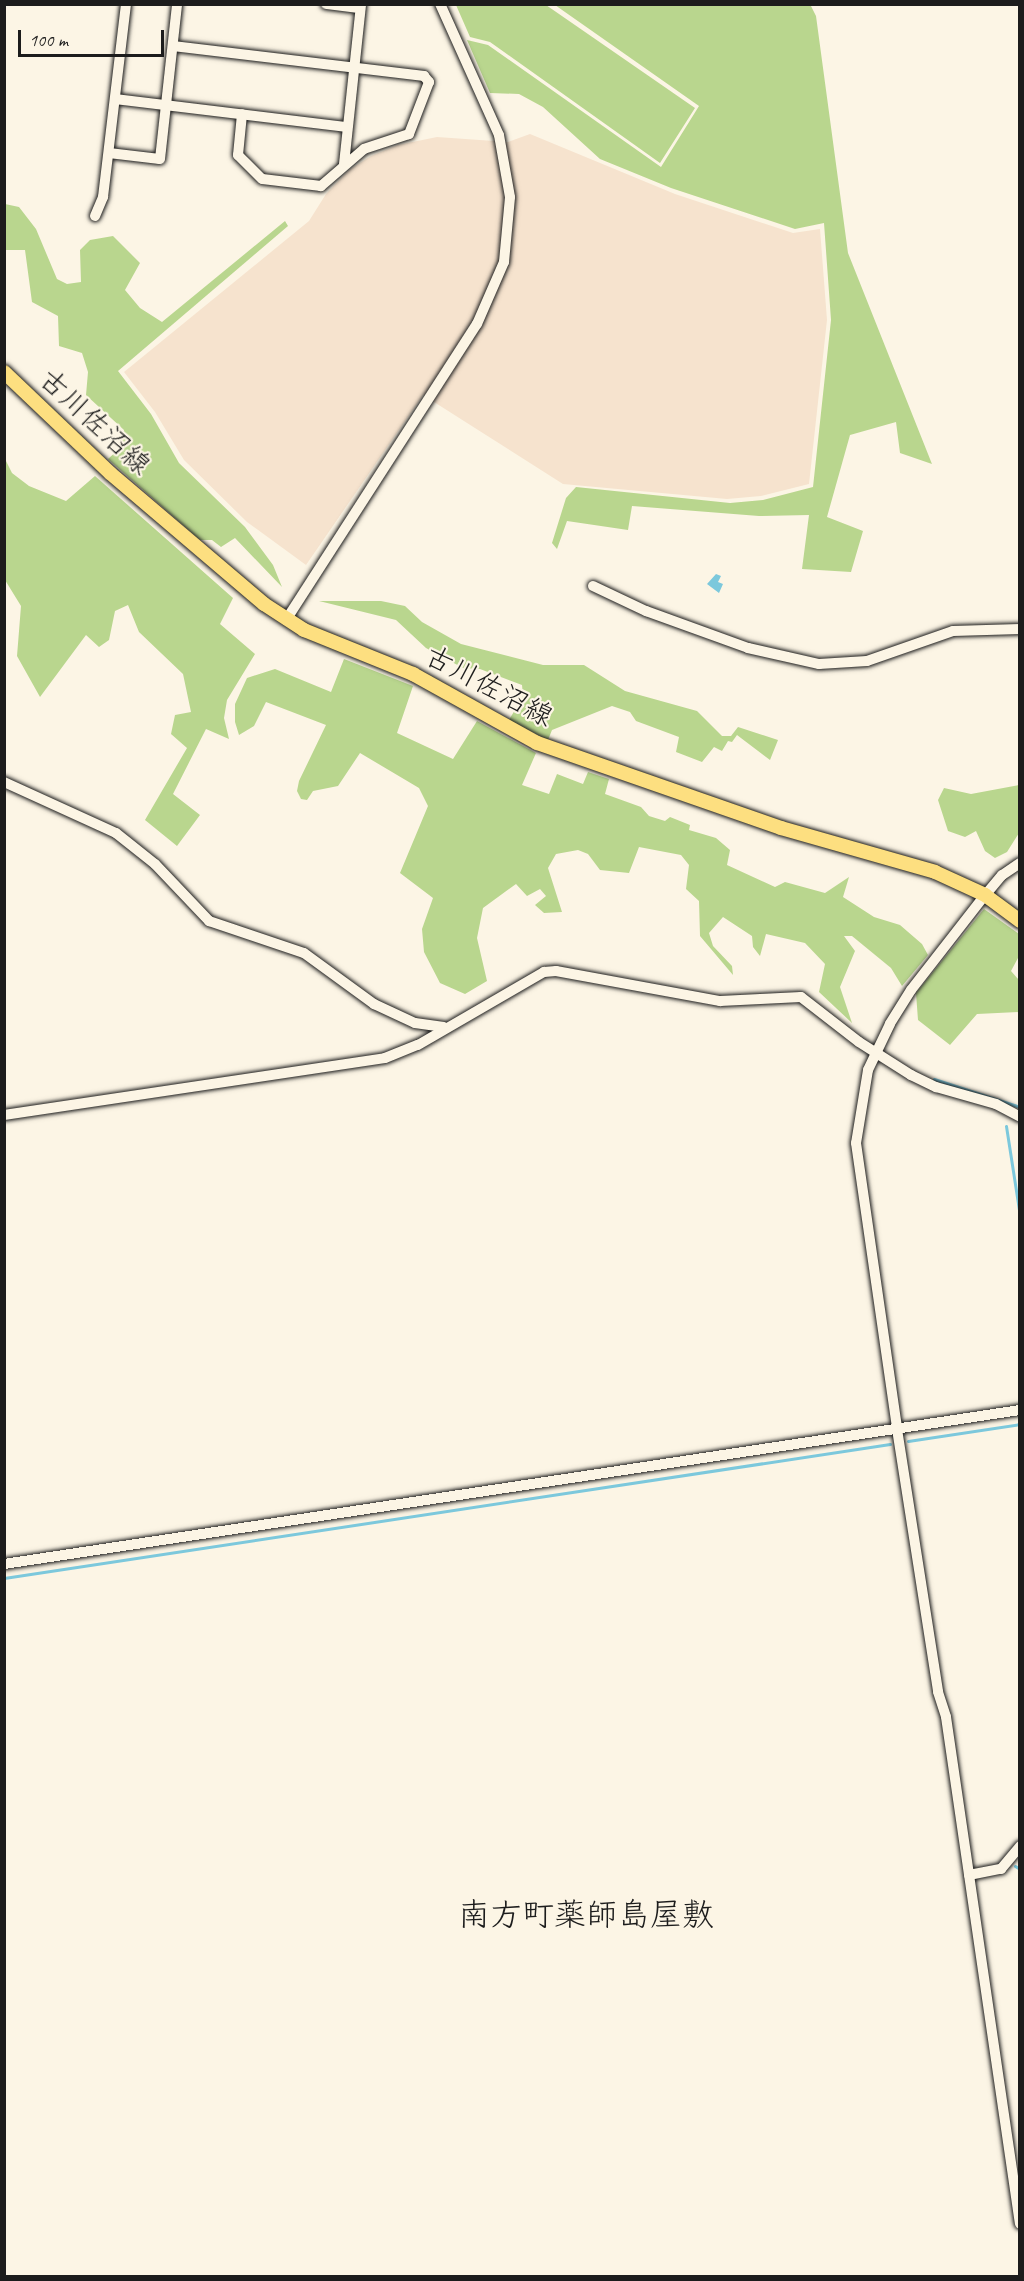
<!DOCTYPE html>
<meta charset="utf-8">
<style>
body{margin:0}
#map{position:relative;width:1024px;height:2281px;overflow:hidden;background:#fcf5e5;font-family:Caveat,"Klee One",sans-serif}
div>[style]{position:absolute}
.built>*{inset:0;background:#f6e3ce}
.green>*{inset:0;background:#b9d68e}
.water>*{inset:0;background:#7cc8dc}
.stream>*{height:3px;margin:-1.5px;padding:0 1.5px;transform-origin:1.5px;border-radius:1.5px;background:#7cc8dc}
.roads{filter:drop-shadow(0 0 2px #1c1c1c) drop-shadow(0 0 2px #1c1c1c)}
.minor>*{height:10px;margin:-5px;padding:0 5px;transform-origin:5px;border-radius:5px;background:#fcf5e5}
.major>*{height:14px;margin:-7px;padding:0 7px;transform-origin:7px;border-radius:7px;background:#fddf80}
span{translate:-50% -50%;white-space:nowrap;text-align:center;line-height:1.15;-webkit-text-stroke:4.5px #fcf5e5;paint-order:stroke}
.street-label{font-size:28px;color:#1c1c1c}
.quarter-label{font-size:32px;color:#1c1c1c}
.frame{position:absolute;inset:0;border:6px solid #1c1c1c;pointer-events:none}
.scale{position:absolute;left:18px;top:30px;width:146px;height:27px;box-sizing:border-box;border:3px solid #1c1c1c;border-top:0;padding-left:8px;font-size:18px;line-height:21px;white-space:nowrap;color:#1c1c1c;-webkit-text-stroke:4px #fcf5e5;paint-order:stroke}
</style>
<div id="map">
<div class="built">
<i style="clip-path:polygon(530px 134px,675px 194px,793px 233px,820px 229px,827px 320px,809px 484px,761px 496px,727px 499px,563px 484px,423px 395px,306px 565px,247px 522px,184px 460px,155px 412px,124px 372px,309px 221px,326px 194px,349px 170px,371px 156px,398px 145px,437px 137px,508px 142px)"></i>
</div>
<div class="green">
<i style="clip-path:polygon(456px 5px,546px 5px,695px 108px,660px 163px,490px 42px,470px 37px)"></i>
<i style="clip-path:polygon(555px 5px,810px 4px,816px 16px,848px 253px,932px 464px,900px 453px,896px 422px,850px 435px,827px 517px,863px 531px,851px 572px,802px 569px,809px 515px,759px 516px,632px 506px,628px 530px,567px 521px,557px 549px,552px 543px,566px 498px,576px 487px,730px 503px,763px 500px,813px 487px,831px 320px,824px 223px,795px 229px,671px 188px,600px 159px,543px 107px,519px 94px,490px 93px,467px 40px,488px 45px,661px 167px,699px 106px)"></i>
<i style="clip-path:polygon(5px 204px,19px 207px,36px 229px,57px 279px,67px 284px,81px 282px,80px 250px,90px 240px,113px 236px,140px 263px,125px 290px,140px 308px,162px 322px,285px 221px,288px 226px,118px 371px,151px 414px,179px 463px,245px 527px,273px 565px,282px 587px,235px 538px,221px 547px,212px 540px,200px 540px,108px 459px,121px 447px,124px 430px,86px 395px,88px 372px,82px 353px,59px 346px,58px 316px,32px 302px,25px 250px,5px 250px)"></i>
<i style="clip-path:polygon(4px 457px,12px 473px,29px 486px,66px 501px,95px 476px,233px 598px,220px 624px,255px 654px,227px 700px,224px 718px,229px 739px,206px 729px,173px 794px,200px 815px,177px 846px,145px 820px,187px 748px,171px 734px,175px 715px,191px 712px,183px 674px,139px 632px,128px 605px,115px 611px,109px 640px,99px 647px,86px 635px,40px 697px,17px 656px,21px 606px,5px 580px)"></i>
<i style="clip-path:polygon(319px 601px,381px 601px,405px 606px,422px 622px,461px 644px,543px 665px,584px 665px,625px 691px,697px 711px,722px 736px,731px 736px,738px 727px,778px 740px,770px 760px,737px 735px,732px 742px,728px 741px,722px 751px,714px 747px,702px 762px,676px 752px,679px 737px,636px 721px,630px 712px,612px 706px,552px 730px,548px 740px,509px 720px,523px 696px,522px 685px,480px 669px,463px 668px,426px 648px,396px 620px)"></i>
<i style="clip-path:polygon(344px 659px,413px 686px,397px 733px,453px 759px,477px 721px,536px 753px,522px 785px,549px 794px,557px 774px,583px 784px,588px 772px,609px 779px,605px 794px,641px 807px,649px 816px,665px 821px,670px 817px,690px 825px,689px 830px,716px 838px,730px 850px,727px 865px,775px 887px,785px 882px,825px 893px,849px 877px,843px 897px,874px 917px,900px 925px,922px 944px,928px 955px,902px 986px,891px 968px,852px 936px,844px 936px,855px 951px,840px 987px,852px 1023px,819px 992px,825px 964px,805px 943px,766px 934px,760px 956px,753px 947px,752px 936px,723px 917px,709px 933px,713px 946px,732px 966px,733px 975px,700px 936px,699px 901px,686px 889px,689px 865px,681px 855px,639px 847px,629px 873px,600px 870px,588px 854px,578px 850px,556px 854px,548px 868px,562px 912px,544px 913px,535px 905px,546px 896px,540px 889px,527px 896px,516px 884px,483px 908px,477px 938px,487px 981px,465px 994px,440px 983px,424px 952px,422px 929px,433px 898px,400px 873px,428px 806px,419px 788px,360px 753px,338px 786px,313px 791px,307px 800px,301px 799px,297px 791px,299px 781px,326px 725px,266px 702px,254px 726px,239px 735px,235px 722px,235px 704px,247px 678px,275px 669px,331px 692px)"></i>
<i style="clip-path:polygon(1019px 785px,1019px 833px,1007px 852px,995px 858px,985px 851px,976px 831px,965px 837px,948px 831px,938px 800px,944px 788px,971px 794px)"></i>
<i style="clip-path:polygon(984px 909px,1019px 934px,1019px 956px,1011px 971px,1019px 980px,1019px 1012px,977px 1014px,950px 1045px,918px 1020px,916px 993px)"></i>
</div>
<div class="water">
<i style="clip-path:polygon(716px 574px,721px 576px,718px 582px,723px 584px,719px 593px,707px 584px)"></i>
</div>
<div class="stream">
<i style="left:934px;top:1079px;width:90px;rotate:18deg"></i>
<i style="left:1006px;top:1126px;width:91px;rotate:81.2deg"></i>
<i style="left:908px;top:1441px;width:113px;rotate:-8.6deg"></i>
<i style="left:4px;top:1578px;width:896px;rotate:-8.6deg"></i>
<i style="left:1015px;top:1866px;width:6px;rotate:31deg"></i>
</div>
<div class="roads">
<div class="minor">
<i style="left:326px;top:4px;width:34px;rotate:7deg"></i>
<i style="left:173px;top:46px;width:253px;rotate:6.8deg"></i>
<i style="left:424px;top:76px;width:8px;rotate:50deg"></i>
<i style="left:429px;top:82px;width:56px;rotate:111deg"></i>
<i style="left:409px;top:134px;width:47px;rotate:161.6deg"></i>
<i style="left:364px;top:149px;width:57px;rotate:139.3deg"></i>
<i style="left:321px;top:186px;width:59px;rotate:-173.2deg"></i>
<i style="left:262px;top:179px;width:34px;rotate:-135deg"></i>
<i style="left:238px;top:155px;width:41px;rotate:-84.4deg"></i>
<i style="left:115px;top:99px;width:234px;rotate:6.9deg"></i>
<i style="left:109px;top:153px;width:51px;rotate:6.7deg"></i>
<i style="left:160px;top:159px;width:156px;rotate:-83.7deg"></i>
<i style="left:344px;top:164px;width:161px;rotate:-83.9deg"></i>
<i style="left:95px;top:216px;width:21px;rotate:-67deg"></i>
<i style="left:103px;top:197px;width:194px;rotate:-83.2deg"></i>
<i style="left:593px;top:586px;width:59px;rotate:25.3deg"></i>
<i style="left:646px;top:611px;width:109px;rotate:19.9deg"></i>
<i style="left:748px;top:648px;width:73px;rotate:12.7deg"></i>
<i style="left:819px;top:664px;width:48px;rotate:-3.6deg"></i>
<i style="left:867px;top:661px;width:91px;rotate:-19.2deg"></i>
<i style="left:953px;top:631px;width:67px;rotate:-1.7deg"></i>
<i style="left:286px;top:620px;width:352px;rotate:-57.2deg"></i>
<i style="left:477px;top:324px;width:68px;rotate:-66.5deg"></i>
<i style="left:504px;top:262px;width:65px;rotate:-84.7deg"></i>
<i style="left:510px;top:197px;width:63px;rotate:-100.1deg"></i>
<i style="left:499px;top:135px;width:144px;rotate:-114.2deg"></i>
<i style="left:4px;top:782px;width:123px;rotate:24.5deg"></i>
<i style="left:116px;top:833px;width:50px;rotate:38.5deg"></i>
<i style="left:155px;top:864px;width:79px;rotate:46.5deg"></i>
<i style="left:209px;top:921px;width:100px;rotate:18.6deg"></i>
<i style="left:304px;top:953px;width:87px;rotate:36.1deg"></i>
<i style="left:374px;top:1004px;width:45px;rotate:24.9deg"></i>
<i style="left:415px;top:1023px;width:29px;rotate:8deg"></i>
<i style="left:1020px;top:863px;width:22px;rotate:146deg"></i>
<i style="left:1002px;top:875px;width:26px;rotate:130deg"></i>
<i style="left:985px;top:895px;width:120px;rotate:127.9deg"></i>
<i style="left:911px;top:990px;width:40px;rotate:122deg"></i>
<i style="left:890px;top:1024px;width:51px;rotate:115.6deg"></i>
<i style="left:868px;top:1070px;width:74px;rotate:99.3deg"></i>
<i style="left:856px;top:1143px;width:289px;rotate:81.8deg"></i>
<i style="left:897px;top:1429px;width:266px;rotate:81.1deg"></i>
<i style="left:938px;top:1692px;width:26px;rotate:72deg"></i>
<i style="left:946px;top:1717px;width:512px;rotate:81.7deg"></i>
<i style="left:4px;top:1115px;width:385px;rotate:-8.5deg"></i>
<i style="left:385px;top:1058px;width:35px;rotate:-22deg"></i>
<i style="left:418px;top:1045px;width:146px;rotate:-30.1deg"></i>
<i style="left:544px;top:972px;width:12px;rotate:-5deg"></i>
<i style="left:556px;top:971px;width:167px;rotate:10.4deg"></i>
<i style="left:720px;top:1001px;width:81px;rotate:-2.8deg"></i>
<i style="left:801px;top:997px;width:73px;rotate:37.8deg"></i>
<i style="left:859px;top:1042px;width:62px;rotate:32.4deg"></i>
<i style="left:911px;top:1075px;width:28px;rotate:26deg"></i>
<i style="left:936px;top:1087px;width:62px;rotate:15.8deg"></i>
<i style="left:996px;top:1104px;width:27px;rotate:28deg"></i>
<i style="left:4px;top:1564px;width:1028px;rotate:-8.62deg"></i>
<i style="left:969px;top:1875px;width:33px;rotate:-11deg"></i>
<i style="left:1001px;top:1869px;width:30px;rotate:-50deg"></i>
</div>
<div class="major">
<i style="left:4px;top:372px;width:146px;rotate:43.6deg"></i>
<i style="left:110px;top:473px;width:202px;rotate:40.4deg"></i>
<i style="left:264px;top:604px;width:48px;rotate:33deg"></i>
<i style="left:304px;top:630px;width:118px;rotate:22deg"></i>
<i style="left:413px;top:674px;width:142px;rotate:29.1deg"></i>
<i style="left:537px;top:743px;width:258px;rotate:19.2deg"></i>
<i style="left:781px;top:828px;width:160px;rotate:15.9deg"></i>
<i style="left:935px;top:872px;width:55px;rotate:24.7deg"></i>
<i style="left:985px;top:895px;width:44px;rotate:36.6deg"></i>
</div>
</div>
<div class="street-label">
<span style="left:95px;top:422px;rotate:43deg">古川佐沼線</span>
<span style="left:489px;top:686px;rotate:28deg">古川佐沼線</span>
</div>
<div class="quarter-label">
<span style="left:586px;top:1915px">南方町薬師島屋敷</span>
</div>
<div class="frame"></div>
<div class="scale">100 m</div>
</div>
